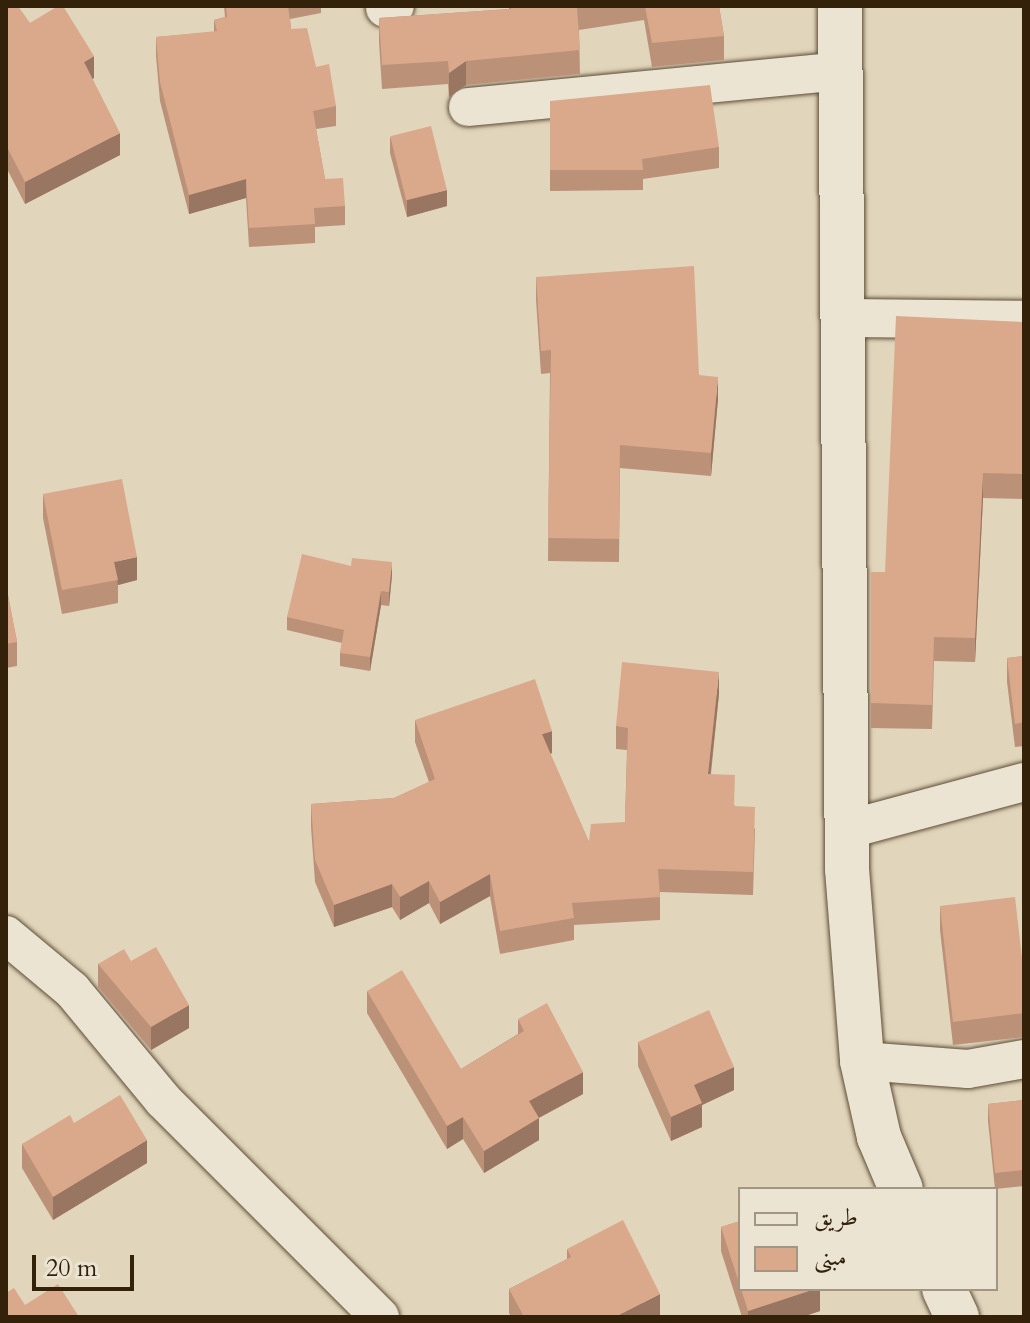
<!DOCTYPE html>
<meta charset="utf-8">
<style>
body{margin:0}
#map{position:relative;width:1030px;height:1323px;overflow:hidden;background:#e1d5bc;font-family:Cardo,Amiri,serif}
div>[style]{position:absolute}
.roads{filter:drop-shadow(0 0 2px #5e4e36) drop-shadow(0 0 2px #5e4e36)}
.minor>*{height:38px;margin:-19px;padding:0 19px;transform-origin:19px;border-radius:19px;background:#ece4d3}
.secondary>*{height:44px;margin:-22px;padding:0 22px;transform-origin:22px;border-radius:22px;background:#ece4d3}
.wall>*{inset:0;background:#bb9178}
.shaded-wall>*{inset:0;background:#997661}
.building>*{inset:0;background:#daa98b;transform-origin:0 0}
span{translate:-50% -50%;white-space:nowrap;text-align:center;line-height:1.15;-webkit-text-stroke:7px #ece4d3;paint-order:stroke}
.frame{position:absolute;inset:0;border:8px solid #332109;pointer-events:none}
.legend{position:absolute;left:738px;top:1187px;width:260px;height:104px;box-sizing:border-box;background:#ece4d3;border:2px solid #a29682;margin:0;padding:10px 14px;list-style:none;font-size:24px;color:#332109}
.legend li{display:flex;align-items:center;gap:16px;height:40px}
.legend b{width:40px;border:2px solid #a29682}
.scale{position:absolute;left:32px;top:1255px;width:102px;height:36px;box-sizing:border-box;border:4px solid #332109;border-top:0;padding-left:10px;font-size:24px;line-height:28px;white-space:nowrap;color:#332109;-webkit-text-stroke:6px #ece4d3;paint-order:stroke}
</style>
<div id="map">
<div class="roads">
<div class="minor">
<i style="left:385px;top:8px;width:10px;rotate:-11deg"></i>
<i style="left:468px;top:107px;width:374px;rotate:-5.5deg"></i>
<i style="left:842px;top:318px;width:182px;rotate:0.6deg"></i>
<i style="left:846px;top:830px;width:184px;rotate:-15.1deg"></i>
<i style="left:6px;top:935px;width:86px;rotate:39.8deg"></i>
<i style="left:72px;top:990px;width:143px;rotate:50.4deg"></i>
<i style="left:163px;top:1100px;width:307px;rotate:45deg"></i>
<i style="left:862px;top:1061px;width:106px;rotate:4.3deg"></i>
<i style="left:968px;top:1069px;width:57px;rotate:-10.1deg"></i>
</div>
<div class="secondary">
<i style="left:840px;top:6px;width:863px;rotate:89.54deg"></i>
<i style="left:847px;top:869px;width:193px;rotate:85.5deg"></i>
<i style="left:862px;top:1061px;width:78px;rotate:77.4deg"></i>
<i style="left:879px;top:1137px;width:56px;rotate:67.1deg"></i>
<i style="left:944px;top:1289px;width:31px;rotate:65deg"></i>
</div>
</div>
<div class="wall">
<i style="clip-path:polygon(6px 6px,30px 23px,94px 78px,92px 79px,120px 155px,25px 204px,6px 167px)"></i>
<i style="clip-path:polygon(224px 6px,321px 6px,321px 13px,290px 19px,291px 29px,316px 67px,336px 106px,336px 126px,316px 129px,325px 179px,345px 206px,345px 225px,315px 227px,315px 243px,249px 247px,246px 198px,189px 214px,160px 101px,156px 56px,156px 37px,214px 32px,214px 20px,225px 17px)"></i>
<i style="clip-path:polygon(509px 6px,719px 6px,724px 36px,724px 60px,652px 67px,644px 20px,579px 30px,580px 74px,466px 85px,449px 97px,448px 84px,382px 89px,379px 42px,379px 18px,509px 9px)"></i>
<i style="clip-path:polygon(550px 101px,719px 147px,719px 168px,643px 179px,643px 190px,550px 191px)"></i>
<i style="clip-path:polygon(390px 137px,447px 206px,407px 217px,390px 153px)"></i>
<i style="clip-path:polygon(536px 277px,699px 375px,718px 399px,711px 476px,620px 468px,619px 562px,548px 561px,550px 373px,541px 374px,536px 300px)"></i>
<i style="clip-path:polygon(1024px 322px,1024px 499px,983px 498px,975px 662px,934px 661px,932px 729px,871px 728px,871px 572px,885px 572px)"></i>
<i style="clip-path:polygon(43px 494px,137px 580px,118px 585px,118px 603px,62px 614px,43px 518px)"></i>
<i style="clip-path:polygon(351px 566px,392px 575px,389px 606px,381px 605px,370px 671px,340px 666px,340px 653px,342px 643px,287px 630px,287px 617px)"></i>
<i style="clip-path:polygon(6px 585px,17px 642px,17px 666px,6px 668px)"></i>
<i style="clip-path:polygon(1024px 656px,1024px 746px,1015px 747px,1007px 682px,1007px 658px)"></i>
<i style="clip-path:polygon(719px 694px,711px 774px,735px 806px,755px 829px,753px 895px,660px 892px,660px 920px,574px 925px,574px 940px,500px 954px,490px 896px,440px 924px,429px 903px,400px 920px,392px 907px,334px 927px,315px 882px,311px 827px,311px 804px,394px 798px,429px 782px,415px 742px,415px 720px,552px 753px,550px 754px,589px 842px,625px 822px,627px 750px,616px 749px,616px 726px)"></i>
<i style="clip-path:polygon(940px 906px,1024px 976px,1024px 1037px,953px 1045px,940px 930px)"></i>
<i style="clip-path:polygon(131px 961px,189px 1028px,151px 1050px,98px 987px,98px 964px)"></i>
<i style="clip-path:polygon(367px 991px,461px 1069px,518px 1034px,518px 1019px,583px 1094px,539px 1118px,539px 1140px,484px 1173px,463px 1139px,447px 1149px,367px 1013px)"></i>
<i style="clip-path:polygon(638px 1042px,734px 1090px,702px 1105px,702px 1127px,671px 1141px,638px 1066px)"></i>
<i style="clip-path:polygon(1024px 1100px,1024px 1186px,995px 1189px,988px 1121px,988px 1104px)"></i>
<i style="clip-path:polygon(74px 1123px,147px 1163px,53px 1220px,22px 1168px,22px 1144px)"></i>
<i style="clip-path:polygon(740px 1221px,740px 1289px,820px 1289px,820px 1311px,802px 1317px,742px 1317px,721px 1251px,721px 1227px)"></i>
<i style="clip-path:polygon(567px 1249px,660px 1317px,511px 1317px,509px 1313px,509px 1289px,567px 1259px)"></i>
</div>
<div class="shaded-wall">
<i style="clip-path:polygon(94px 56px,94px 78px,84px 85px,84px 62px)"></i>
<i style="clip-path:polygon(466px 61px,466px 85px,449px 97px,449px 73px)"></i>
<i style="clip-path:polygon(120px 133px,120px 155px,25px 204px,25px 182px)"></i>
<i style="clip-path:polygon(246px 179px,246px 198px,189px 214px,189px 195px)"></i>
<i style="clip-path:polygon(447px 190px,447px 206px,407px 217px,407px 200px)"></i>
<i style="clip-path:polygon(718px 377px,718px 399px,711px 476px,711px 453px)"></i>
<i style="clip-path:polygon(983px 473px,983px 498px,975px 662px,975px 638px)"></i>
<i style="clip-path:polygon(137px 557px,137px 580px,118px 585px,114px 562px)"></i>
<i style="clip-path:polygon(392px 562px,392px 575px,389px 606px,389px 592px)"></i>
<i style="clip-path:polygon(381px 591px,381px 605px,370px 671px,370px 657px)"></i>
<i style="clip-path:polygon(719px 672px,719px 694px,708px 796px,708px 774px)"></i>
<i style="clip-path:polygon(552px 731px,552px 753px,542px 757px,542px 734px)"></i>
<i style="clip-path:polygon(490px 874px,490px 896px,440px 924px,440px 902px)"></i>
<i style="clip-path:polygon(429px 881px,429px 903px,400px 920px,400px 897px)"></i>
<i style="clip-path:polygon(392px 884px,392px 907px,334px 927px,334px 905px)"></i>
<i style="clip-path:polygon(189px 1005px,189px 1028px,151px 1050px,151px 1027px)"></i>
<i style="clip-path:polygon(734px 1067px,734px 1090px,702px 1105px,702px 1127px,671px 1141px,671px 1117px,694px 1085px)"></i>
<i style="clip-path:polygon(583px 1072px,583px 1094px,529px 1123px,529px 1101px)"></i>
<i style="clip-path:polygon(463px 1117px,463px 1139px,447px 1149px,447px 1126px)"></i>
<i style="clip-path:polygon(539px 1118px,539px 1140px,484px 1173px,484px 1151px)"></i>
<i style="clip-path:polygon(147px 1140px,147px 1163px,53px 1220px,53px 1197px)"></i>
<i style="clip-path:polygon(815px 1289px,820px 1289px,820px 1311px,802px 1317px,748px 1317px,748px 1311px)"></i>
<i style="clip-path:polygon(660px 1294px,660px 1317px,615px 1317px)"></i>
</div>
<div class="building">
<i style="clip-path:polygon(6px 6px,18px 6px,30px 23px,58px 6px,63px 6px,94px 56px,84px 62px,120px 133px,25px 182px,6px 145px)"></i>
<i style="clip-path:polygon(226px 6px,288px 6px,291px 29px,307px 28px,316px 67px,329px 64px,336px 106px,313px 111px,325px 179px,343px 178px,345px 206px,314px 208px,315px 224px,249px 228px,246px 179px,189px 195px,160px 82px,156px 37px,217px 31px,214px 20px,227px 17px)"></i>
<i style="clip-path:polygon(511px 6px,581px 6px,577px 7px,580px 50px,466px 61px,449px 73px,448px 61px,382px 65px,379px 18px,511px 9px)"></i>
<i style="clip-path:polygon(645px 6px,719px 6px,724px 36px,652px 43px)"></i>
<i style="clip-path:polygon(710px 85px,719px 147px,642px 159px,643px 170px,550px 170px,550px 101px)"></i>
<i style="left:431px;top:126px;width:66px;height:42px;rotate:76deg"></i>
<i style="clip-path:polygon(694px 266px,699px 375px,718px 377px,711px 453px,620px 445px,619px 539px,548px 538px,551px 350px,541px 351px,536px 277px)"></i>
<i style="clip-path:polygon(896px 316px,1024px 322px,1024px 474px,983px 473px,975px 638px,934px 637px,932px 705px,871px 703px,871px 572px,885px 572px)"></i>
<i style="clip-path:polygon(122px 479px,137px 557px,114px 562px,118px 580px,62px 590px,43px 494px)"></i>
<i style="clip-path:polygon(302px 554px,351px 566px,352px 558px,392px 562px,389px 592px,381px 591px,370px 657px,340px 653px,344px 630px,287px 617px)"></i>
<i style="clip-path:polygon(6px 585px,17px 642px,6px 644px)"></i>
<i style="clip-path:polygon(1024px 656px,1024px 722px,1015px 724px,1007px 658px)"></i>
<i style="clip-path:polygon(622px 662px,719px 672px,708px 774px,735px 775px,734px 806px,755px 807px,753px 872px,658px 869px,660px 897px,572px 903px,574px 918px,500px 931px,490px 874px,440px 902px,429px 881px,400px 897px,392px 884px,334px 905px,315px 860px,311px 804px,394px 798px,435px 779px,415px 720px,535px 679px,552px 731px,542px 734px,589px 842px,591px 824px,625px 822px,628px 728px,616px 726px)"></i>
<i style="clip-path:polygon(1015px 897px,1024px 976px,1024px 1013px,953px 1022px,940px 906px)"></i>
<i style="clip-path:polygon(156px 947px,189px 1005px,151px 1027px,98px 964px,124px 949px,131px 961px)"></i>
<i style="clip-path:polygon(402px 970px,461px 1069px,524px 1031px,518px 1019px,547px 1003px,583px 1072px,529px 1101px,539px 1118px,484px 1151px,463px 1117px,447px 1126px,367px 991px)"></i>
<i style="clip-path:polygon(709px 1010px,734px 1067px,694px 1085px,702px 1103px,671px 1117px,638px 1042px)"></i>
<i style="clip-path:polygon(120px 1095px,147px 1140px,53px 1197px,22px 1144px,70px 1115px,74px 1123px)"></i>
<i style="clip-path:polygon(1024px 1100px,1024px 1170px,995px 1173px,988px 1104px)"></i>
<i style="clip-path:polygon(623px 1220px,660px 1294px,615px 1317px,524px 1317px,509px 1289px,571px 1257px,567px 1249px)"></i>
<i style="clip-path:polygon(740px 1221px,740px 1286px,721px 1227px)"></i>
<i style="clip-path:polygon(58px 1284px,79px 1317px,6px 1317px,6px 1293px,14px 1288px,25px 1305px)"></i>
<i style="clip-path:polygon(741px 1289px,815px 1289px,748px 1311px)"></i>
</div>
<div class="frame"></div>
<ul class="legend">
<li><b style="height:10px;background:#ece4d3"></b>طريق</li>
<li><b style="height:22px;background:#daa98b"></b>مبنى</li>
</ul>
<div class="scale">20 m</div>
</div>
